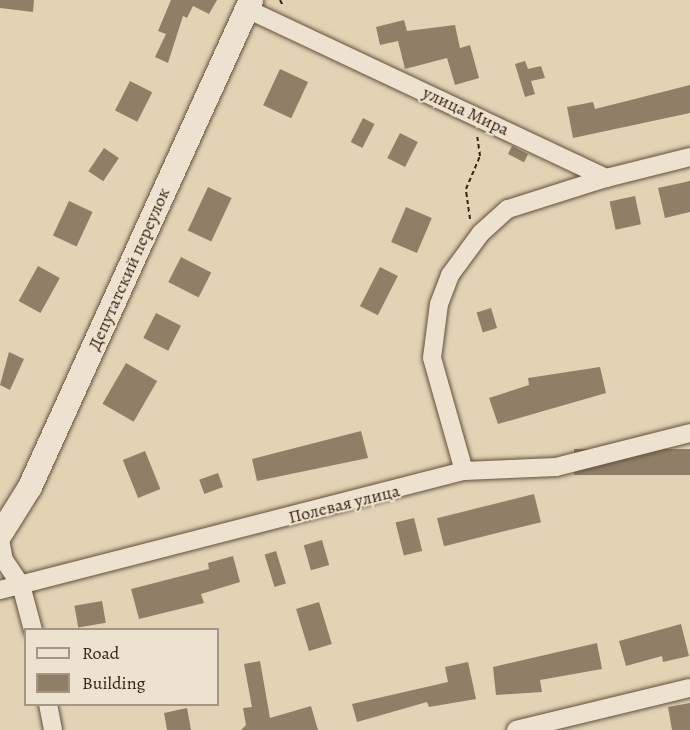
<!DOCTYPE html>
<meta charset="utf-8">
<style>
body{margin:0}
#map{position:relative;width:690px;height:730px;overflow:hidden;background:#e3d3b5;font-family:Alegreya,serif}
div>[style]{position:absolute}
.building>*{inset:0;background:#907f67;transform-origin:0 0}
.path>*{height:2px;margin-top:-1px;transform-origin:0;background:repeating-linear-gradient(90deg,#372312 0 4.5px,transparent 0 7.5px)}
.roads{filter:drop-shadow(0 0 2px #624f3b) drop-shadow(0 0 2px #624f3b)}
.street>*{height:18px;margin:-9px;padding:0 9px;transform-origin:9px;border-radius:9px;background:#ede2cf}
.secondary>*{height:24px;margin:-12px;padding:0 12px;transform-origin:12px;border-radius:12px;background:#ede2cf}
span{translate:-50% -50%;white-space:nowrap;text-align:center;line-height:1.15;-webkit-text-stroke:4.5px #ede2cf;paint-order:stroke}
.street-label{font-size:18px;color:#372312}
.legend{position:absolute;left:24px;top:628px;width:195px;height:78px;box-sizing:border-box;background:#ede2cf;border:2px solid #a49683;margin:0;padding:8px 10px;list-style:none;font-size:18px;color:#372312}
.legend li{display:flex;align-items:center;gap:12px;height:30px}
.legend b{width:30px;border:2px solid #a49683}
</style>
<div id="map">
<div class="building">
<i style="clip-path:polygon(0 0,34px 0,33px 12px,0 8px)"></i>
<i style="clip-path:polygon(171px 0,217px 0,209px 14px,193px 6px,187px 18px,183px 16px,168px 63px,155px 57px,166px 34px,158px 31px)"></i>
<i style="clip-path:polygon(404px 20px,407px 31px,455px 25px,460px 48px,470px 45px,479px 78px,455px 85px,447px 58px,405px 69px,398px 41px,380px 45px,376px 27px)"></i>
<i style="clip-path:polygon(525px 61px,528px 69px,541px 66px,545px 78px,531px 81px,535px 94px,525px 97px,515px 64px)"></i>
<i style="left:280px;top:69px;width:31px;height:40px;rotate:25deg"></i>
<i style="left:130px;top:81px;width:25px;height:33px;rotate:27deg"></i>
<i style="clip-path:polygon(690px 85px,690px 113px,573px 138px,567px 107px,593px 102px,595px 109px)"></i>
<i style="left:363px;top:118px;width:13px;height:27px;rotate:27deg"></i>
<i style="left:400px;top:133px;width:20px;height:28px;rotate:27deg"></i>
<i style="left:512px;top:146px;width:18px;height:9px;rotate:27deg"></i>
<i style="left:104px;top:148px;width:18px;height:28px;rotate:34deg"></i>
<i style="clip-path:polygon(690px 181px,690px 212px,665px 218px,658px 188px)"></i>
<i style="left:208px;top:187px;width:26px;height:48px;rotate:25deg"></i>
<i style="left:635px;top:196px;width:29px;height:26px;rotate:78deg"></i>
<i style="left:69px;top:201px;width:26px;height:38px;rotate:25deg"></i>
<i style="left:406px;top:207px;width:28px;height:38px;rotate:23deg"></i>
<i style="left:181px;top:257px;width:34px;height:28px;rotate:27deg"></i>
<i style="left:38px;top:266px;width:25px;height:40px;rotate:29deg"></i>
<i style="left:380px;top:267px;width:20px;height:44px;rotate:27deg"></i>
<i style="left:491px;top:308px;width:21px;height:15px;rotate:73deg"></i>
<i style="left:156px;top:313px;width:28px;height:28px;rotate:27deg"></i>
<i style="clip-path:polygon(9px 352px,24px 359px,10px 390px,0 385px)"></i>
<i style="left:126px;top:363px;width:36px;height:47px;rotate:30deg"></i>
<i style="clip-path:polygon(600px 367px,606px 393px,498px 424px,489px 398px,529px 385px,528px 378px)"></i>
<i style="clip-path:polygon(361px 431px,368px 458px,257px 481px,252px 459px)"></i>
<i style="left:690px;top:449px;width:26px;height:116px;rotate:90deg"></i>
<i style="left:145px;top:451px;width:41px;height:24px;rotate:68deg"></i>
<i style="left:218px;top:473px;width:15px;height:20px;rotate:70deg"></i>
<i style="left:534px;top:494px;width:29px;height:100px;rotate:76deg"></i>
<i style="left:414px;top:518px;width:34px;height:19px;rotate:76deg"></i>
<i style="left:322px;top:540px;width:26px;height:19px;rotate:74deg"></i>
<i style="left:276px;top:551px;width:34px;height:12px;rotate:73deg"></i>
<i style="clip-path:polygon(233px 556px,240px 582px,201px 594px,204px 603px,139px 619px,131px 589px,209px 569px,208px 563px)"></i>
<i style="left:102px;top:601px;width:22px;height:28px;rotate:80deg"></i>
<i style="left:319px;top:602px;width:44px;height:24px;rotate:73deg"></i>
<i style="clip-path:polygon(681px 624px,689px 656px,663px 662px,662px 656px,626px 666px,619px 641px)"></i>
<i style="clip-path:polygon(597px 643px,602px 669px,540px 680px,542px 692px,496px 695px,493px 667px)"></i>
<i style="clip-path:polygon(260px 661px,270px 718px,311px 706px,318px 730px,241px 730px,246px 725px,243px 708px,252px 707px,244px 664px)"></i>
<i style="clip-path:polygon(468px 662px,476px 699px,429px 707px,427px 702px,357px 722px,352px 704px,448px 682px,445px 667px)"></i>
<i style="clip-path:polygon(690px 703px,690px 730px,672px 730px,668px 707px)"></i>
<i style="clip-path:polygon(187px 708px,191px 730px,167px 730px,164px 713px)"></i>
</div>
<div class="path">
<i style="left:280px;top:0;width:7px;rotate:63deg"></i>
<i style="left:470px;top:219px;width:30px;rotate:-98deg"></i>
<i style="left:466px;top:189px;width:36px;rotate:-67deg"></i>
<i style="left:480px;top:156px;width:21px;rotate:-98deg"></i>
</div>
<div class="roads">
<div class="street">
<i style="left:247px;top:9px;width:397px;rotate:25.2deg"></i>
<i style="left:606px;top:178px;width:87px;rotate:-14deg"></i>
<i style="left:464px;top:471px;width:117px;rotate:-105.8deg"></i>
<i style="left:432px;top:358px;width:54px;rotate:-82.6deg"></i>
<i style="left:439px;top:304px;width:31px;rotate:-69deg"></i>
<i style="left:450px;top:275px;width:52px;rotate:-53.6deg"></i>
<i style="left:481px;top:233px;width:36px;rotate:-42deg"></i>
<i style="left:508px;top:209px;width:103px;rotate:-17.6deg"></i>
<i style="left:0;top:540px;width:20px;rotate:79deg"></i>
<i style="left:4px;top:560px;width:30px;rotate:56deg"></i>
<i style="left:21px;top:585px;width:47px;rotate:75.1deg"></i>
<i style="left:0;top:590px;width:479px;rotate:-14.4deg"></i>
<i style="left:464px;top:471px;width:92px;rotate:-2.5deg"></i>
<i style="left:556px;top:467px;width:138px;rotate:-14.2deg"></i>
<i style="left:48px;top:704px;width:26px;rotate:79deg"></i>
<i style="left:516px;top:730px;width:179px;rotate:-13.6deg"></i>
</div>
<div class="secondary">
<i style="left:0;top:535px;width:57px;rotate:-58deg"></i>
<i style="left:30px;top:487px;width:535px;rotate:-65.59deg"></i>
</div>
</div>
<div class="street-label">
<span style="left:466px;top:111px;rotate:25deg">улица Мира</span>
<span style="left:129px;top:269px;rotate:-66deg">Депутатский переулок</span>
<span style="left:344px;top:504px;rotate:-14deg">Полевая улица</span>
</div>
<ul class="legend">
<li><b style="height:8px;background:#ede2cf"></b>Road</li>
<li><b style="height:16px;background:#907f67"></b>Building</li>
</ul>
</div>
